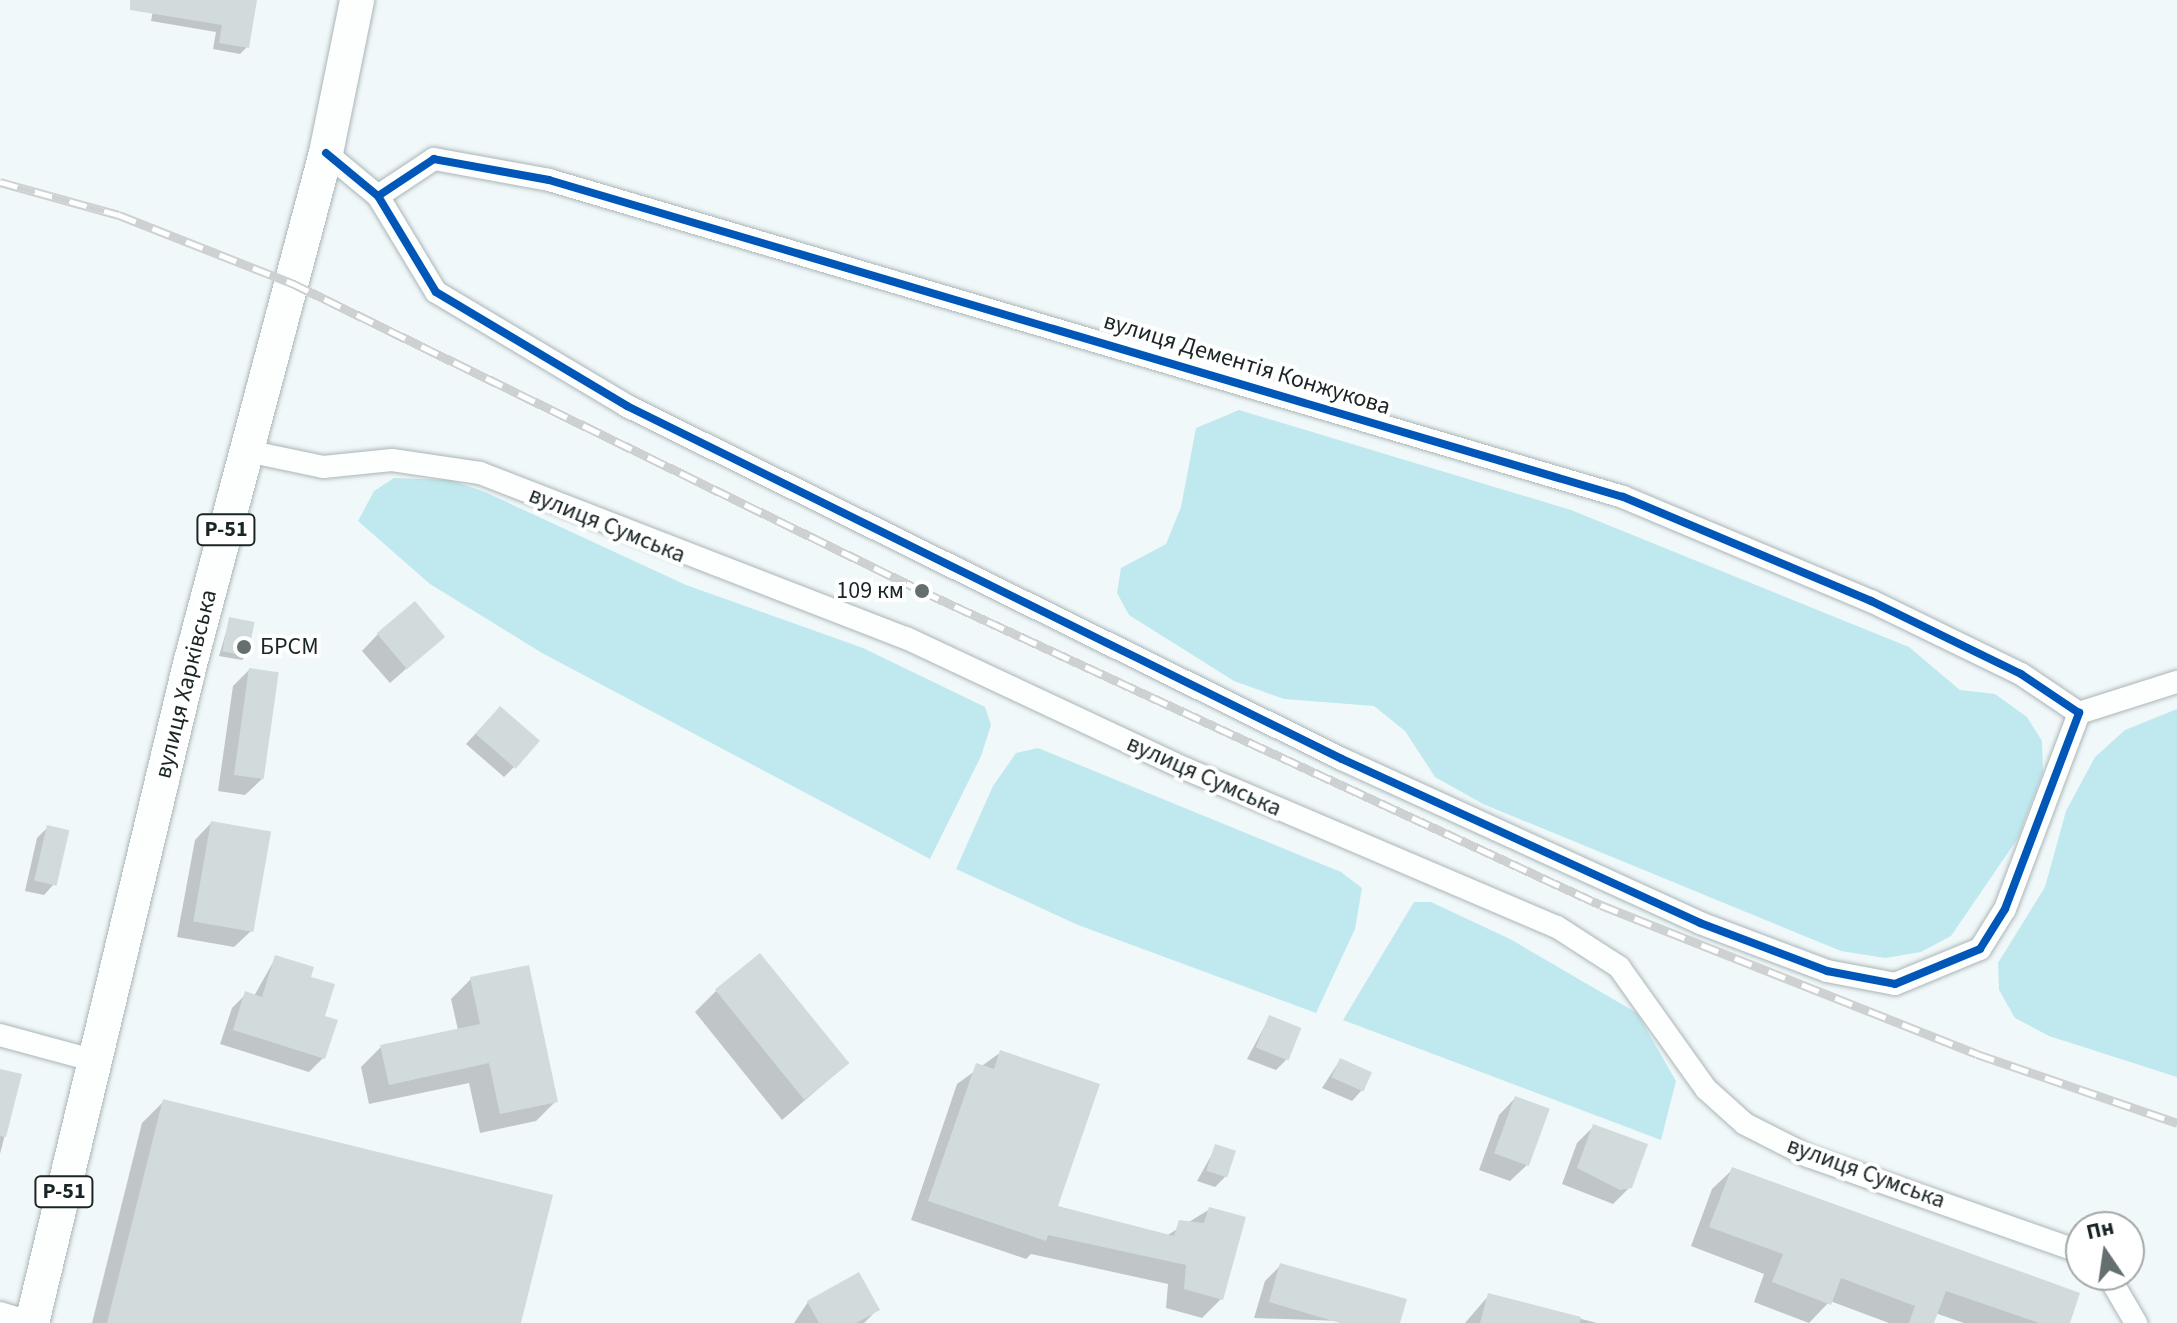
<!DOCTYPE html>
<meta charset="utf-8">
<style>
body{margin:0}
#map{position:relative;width:2177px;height:1323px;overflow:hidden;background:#f0f8fa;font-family:"Source Sans 3",sans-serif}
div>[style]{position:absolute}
.green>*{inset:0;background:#c0e9ef}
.shadow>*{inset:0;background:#0003}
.building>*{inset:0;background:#d2dbdc;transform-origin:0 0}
.roads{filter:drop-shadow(0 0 2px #acb5b6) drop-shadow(0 0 2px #acb5b6)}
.minor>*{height:22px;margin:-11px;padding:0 11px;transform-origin:11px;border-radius:11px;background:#fdfefe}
.primary>*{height:34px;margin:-17px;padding:0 17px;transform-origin:17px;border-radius:17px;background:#fdfefe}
.rail>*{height:9px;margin-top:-4.5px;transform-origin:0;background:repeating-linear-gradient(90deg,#fff 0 18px,#ced1d1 0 36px);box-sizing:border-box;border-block:2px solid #ced1d1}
.cycleway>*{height:8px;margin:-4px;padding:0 4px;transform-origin:4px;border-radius:4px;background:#0057b8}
.dots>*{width:22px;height:22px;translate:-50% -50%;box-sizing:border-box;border:4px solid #fff;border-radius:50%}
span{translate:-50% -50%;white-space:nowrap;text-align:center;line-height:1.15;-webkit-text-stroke:8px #fff;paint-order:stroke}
.shield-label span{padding:2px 6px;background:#fff;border:2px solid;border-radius:6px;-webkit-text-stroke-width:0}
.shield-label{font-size:22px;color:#1a2526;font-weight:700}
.street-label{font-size:24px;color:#1a2526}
.poi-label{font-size:24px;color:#1a2526}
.right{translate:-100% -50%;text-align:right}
.left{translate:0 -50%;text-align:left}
.north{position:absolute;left:2065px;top:1211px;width:80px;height:80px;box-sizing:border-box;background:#fff;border:2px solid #a3a8a8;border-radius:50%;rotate:347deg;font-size:22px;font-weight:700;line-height:32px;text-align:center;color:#1a2526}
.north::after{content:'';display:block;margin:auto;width:28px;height:36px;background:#656f70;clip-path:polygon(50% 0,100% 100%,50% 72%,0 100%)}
</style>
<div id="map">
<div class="green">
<i style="clip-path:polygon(1239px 410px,1571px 510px,1909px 647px,1960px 690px,1995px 694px,2027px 717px,2042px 741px,2043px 772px,2018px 838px,1951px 936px,1921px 952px,1885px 958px,1841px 951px,1483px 804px,1435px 777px,1405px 731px,1374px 706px,1284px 699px,1234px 681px,1129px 615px,1117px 593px,1121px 568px,1166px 544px,1181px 507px,1196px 428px)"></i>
<i style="clip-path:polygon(394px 478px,450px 480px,485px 492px,686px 585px,863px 648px,985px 707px,991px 725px,981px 756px,930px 859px,542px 653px,430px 584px,358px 521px,374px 491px)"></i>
<i style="clip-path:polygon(2177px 709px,2177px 1077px,2049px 1036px,2015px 1018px,1999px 990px,1998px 963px,2045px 887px,2066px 811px,2095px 757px,2125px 730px)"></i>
<i style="clip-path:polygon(1038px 748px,1341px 872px,1362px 888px,1355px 929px,1316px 1013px,1078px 925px,956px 869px,993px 786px,1016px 753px)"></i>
<i style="clip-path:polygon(1414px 902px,1431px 902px,1510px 939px,1637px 1013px,1676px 1081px,1661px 1140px,1343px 1020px)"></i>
</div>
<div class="shadow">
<i style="clip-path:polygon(155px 0,255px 0,247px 47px,240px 54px,213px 49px,216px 32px,151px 21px)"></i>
<i style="clip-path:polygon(230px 619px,247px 655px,242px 660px,219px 656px)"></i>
<i style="clip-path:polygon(378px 634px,442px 637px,390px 683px,362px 651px)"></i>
<i style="clip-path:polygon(249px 670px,262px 779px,245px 795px,218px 791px,233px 686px)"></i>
<i style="clip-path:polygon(489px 719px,514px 767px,504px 777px,466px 744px)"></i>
<i style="clip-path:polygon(211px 823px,251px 931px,234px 947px,177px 937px,195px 840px)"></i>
<i style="clip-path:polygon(48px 827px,54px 884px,44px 895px,25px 891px,37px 838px)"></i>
<i style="clip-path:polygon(276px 957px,309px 978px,322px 1017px,323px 1058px,309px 1072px,220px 1044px,232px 1008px,246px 994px,254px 996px)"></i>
<i style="clip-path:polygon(471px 979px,556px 1101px,536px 1121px,480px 1133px,469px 1083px,369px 1104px,361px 1067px,381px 1047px,458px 1030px,451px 999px)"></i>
<i style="clip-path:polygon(716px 991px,847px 1064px,782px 1120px,695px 1012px)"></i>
<i style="clip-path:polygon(1269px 1018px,1286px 1060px,1276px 1070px,1247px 1059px)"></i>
<i style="clip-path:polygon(1001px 1052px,1056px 1207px,1166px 1236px,1210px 1209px,1221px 1299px,1202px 1318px,1166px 1308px,1168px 1284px,1031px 1254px,1026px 1259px,911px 1220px,957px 1084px)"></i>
<i style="clip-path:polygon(1340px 1060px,1362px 1090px,1352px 1101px,1322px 1088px)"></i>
<i style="clip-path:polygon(0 1070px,20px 1076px,0 1154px)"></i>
<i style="clip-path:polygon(1515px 1098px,1527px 1165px,1510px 1181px,1479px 1170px,1499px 1115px)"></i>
<i style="clip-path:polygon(164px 1101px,519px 1323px,92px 1323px,142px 1123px)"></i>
<i style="clip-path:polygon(1594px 1126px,1630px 1187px,1613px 1204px,1562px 1184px,1577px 1143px)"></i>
<i style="clip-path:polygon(1216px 1147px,1226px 1176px,1215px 1187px,1197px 1181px)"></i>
<i style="clip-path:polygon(1732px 1170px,2068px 1323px,1964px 1323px,1935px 1313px,1932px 1323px,1889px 1323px,1830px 1301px,1809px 1323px,1754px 1302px,1764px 1274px,1691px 1246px,1712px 1189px)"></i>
<i style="clip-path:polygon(1281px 1265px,1398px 1323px,1254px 1318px,1265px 1281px)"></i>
<i style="clip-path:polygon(1489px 1295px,1597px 1323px,1465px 1323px)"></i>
<i style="clip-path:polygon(808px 1302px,878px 1309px,864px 1323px,794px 1323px)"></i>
</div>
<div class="building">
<i style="clip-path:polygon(130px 0,257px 0,249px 48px,219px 43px,222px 25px,130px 10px)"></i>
<i style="left:415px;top:601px;width:47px;height:50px;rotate:50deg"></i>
<i style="left:229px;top:617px;width:26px;height:35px;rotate:11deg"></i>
<i style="left:249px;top:668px;width:30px;height:108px;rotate:8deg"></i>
<i style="left:500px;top:706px;width:53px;height:37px;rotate:41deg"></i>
<i style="left:211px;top:821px;width:61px;height:102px;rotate:10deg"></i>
<i style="left:47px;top:825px;width:23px;height:57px;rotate:13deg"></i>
<i style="left:760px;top:953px;width:142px;height:58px;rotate:51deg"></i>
<i style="clip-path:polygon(275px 955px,314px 967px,311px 977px,335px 984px,325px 1016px,338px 1020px,325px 1059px,233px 1030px,245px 991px,262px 997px)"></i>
<i style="clip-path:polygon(529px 965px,558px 1102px,500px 1114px,489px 1063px,389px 1085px,380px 1045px,480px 1024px,470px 977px)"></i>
<i style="left:1269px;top:1015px;width:35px;height:35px;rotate:22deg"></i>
<i style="clip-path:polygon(1000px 1050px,1100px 1084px,1058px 1206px,1174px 1236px,1179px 1220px,1204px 1223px,1209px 1207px,1246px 1217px,1223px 1300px,1184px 1289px,1186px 1265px,1048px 1235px,1046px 1241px,928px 1201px,976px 1063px,994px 1069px)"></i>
<i style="left:1340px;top:1058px;width:35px;height:21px;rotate:24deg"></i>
<i style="clip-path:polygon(0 1069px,22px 1074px,6px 1137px,0 1136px)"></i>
<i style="left:1515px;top:1096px;width:37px;height:61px;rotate:20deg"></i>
<i style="clip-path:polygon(163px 1099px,553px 1195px,521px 1323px,107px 1323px)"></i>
<i style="clip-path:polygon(1593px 1124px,1648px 1144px,1632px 1188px,1620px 1190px,1577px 1168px)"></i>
<i style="left:1215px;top:1144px;width:22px;height:28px;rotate:18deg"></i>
<i style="clip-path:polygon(1732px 1167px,2080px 1293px,2070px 1323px,2039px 1323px,1946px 1291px,1934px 1323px,1909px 1323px,1915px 1306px,1841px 1278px,1831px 1305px,1772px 1282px,1783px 1254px,1709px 1227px)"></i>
<i style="clip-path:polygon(1280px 1263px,1407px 1299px,1400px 1323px,1340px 1323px,1269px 1302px)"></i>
<i style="clip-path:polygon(859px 1272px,880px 1310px,856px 1323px,819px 1323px,807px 1301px)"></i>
<i style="clip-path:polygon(1488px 1293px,1581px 1317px,1580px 1323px,1480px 1323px)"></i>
</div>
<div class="roads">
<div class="minor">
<i style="left:326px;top:153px;width:67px;rotate:39.6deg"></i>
<i style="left:378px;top:196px;width:112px;rotate:58.9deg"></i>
<i style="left:436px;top:292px;width:222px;rotate:30.8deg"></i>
<i style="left:627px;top:406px;width:797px;rotate:26.28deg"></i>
<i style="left:1342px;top:759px;width:394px;rotate:24.6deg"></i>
<i style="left:1700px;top:923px;width:136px;rotate:20.7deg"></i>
<i style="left:1827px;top:971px;width:69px;rotate:10.8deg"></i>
<i style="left:1895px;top:984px;width:92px;rotate:-22.4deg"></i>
<i style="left:1980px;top:949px;width:47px;rotate:-58deg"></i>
<i style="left:2005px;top:909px;width:210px;rotate:-69.3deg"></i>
<i style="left:378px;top:196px;width:67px;rotate:-33.5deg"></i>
<i style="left:434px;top:159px;width:117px;rotate:10.3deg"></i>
<i style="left:549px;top:180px;width:1120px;rotate:16.44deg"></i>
<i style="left:1623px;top:497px;width:269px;rotate:22.8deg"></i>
<i style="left:1871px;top:601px;width:167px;rotate:26deg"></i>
<i style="left:2021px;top:674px;width:70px;rotate:33.9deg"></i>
<i style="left:247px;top:451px;width:78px;rotate:11.9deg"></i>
<i style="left:323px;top:467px;width:69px;rotate:-5.8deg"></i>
<i style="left:392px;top:460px;width:89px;rotate:8.4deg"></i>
<i style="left:480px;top:473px;width:457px;rotate:21.2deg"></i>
<i style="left:906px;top:638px;width:309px;rotate:25.1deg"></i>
<i style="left:1186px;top:769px;width:403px;rotate:23.1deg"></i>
<i style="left:1557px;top:927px;width:74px;rotate:32.8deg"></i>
<i style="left:1619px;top:967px;width:150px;rotate:54.5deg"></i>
<i style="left:1706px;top:1089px;width:52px;rotate:41.9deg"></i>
<i style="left:1745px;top:1124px;width:71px;rotate:26.9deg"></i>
<i style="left:1808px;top:1156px;width:289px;rotate:19.4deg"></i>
<i style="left:2079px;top:713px;width:103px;rotate:-17.6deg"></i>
<i style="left:0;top:1035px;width:99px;rotate:15.2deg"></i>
<i style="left:2108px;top:1275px;width:56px;rotate:59.7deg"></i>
<i style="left:0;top:1313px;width:34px;rotate:17deg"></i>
</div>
<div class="primary">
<i style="left:32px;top:1323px;width:678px;rotate:-76.52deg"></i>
<i style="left:190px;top:664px;width:529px;rotate:-75.1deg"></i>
<i style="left:326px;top:153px;width:156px;rotate:-78.5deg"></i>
</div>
</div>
<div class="rail">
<i style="left:0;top:182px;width:123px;rotate:15.5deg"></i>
<i style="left:119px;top:215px;width:186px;rotate:21.5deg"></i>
<i style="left:292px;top:283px;width:701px;rotate:26.05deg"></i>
<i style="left:922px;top:591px;width:748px;rotate:24.82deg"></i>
<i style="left:1601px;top:905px;width:404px;rotate:21.6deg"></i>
<i style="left:1977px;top:1054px;width:212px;rotate:19deg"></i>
</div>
<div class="cycleway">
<i style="left:326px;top:153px;width:67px;rotate:39.6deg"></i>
<i style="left:378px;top:196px;width:112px;rotate:58.9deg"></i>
<i style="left:436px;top:292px;width:222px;rotate:30.8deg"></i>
<i style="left:627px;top:406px;width:797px;rotate:26.28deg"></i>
<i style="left:1342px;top:759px;width:394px;rotate:24.6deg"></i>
<i style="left:1700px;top:923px;width:136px;rotate:20.7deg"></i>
<i style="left:1827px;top:971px;width:69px;rotate:10.8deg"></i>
<i style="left:1895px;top:984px;width:92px;rotate:-22.4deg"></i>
<i style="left:1980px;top:949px;width:47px;rotate:-58deg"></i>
<i style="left:2005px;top:909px;width:210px;rotate:-69.3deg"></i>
<i style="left:2079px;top:713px;width:70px;rotate:-146.1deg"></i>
<i style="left:2021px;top:674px;width:167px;rotate:-154deg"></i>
<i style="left:1871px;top:601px;width:269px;rotate:-157.2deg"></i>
<i style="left:1623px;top:497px;width:1120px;rotate:-163.56deg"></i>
<i style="left:549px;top:180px;width:117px;rotate:-169.7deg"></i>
<i style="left:434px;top:159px;width:67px;rotate:146.5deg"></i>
</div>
<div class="dots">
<i style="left:922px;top:591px;background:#656f70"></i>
<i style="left:244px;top:647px;background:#656f70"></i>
</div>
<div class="shield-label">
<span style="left:226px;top:530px">Р-51</span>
<span style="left:64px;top:1192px">Р-51</span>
</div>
<div class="street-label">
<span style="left:1247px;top:364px;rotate:17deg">вулиця Дементія Конжукова</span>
<span style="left:607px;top:525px;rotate:22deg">вулиця Сумська</span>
<span style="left:186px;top:684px;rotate:-76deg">вулиця Харківська</span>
<span style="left:1204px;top:776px;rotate:24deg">вулиця Сумська</span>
<span style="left:1866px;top:1173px;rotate:20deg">вулиця Сумська</span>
</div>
<div class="poi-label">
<span class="right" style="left:904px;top:591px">109 км</span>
<span class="left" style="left:260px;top:647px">БРСМ</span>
</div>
<div class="north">Пн</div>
</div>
